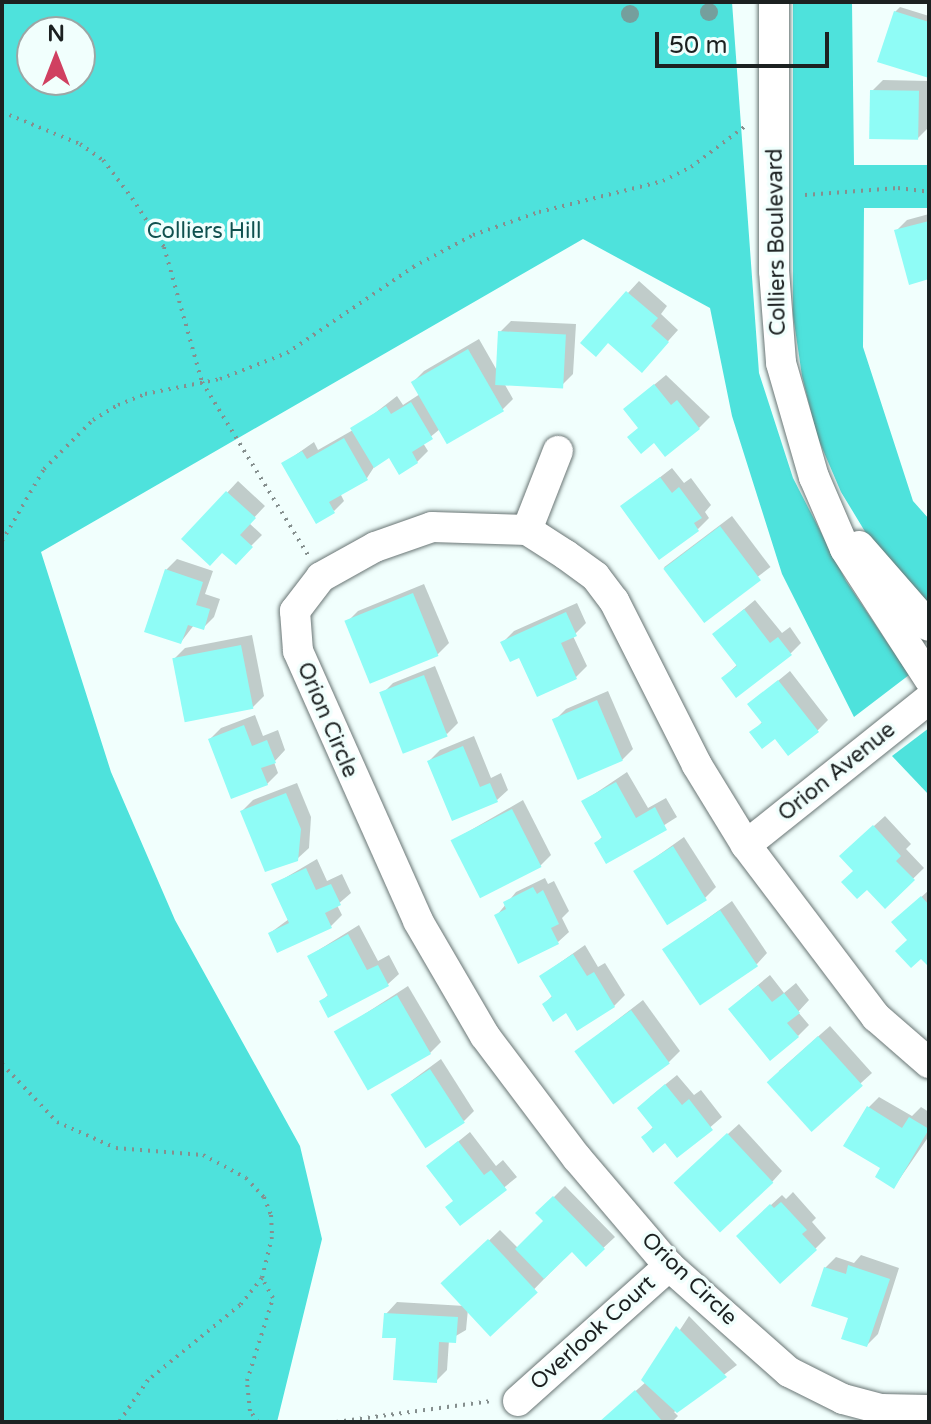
<!DOCTYPE html>
<style>
body{margin:0}
#map{position:relative;width:931px;height:1424px;overflow:hidden;background:#f1fffd;font-family:"Varela Round",sans-serif}
div>[style]{position:absolute}
.green>*{inset:0;background:#4ee2dc}
.shadow>*{inset:0;background:#0003;transform-origin:0 0}
.building>*{inset:0;background:#8ffcf6;transform-origin:0 0}
.path>*{height:4px;margin-top:-2px;transform-origin:0;background:repeating-linear-gradient(90deg,#858f8e 0 2px,transparent 0 8px)}
.roads{filter:drop-shadow(0 0 2px #6a7675) drop-shadow(0 0 2px #6a7675)}
.minor>*{height:30px;margin:-15px;padding:0 15px;transform-origin:15px;border-radius:15px;background:#fff}
.trees>*{width:18px;height:18px;margin:-9px;border-radius:50%;background:#759f9d}
span{translate:-50% -50%;white-space:nowrap;text-align:center;line-height:1.15;-webkit-text-stroke:7px #f1fffd;paint-order:stroke}
.park-label{font-size:22px;color:#10514f}
.street-label{font-size:22px;color:#1c2121}
.frame{position:absolute;inset:0;border:4px solid #1c2121;pointer-events:none}
.north{position:absolute;left:16px;top:16px;width:80px;height:80px;box-sizing:border-box;background:#f1fffd;border:2px solid #9ca6a5;border-radius:50%;rotate:0deg;font-size:22px;font-weight:700;line-height:32px;text-align:center;color:#1c2121}
.north::after{content:'';display:block;margin:auto;width:28px;height:36px;background:#d04061;clip-path:polygon(50% 0,100% 100%,50% 72%,0 100%)}
.scale{position:absolute;left:655px;top:32px;width:174px;height:36px;box-sizing:border-box;border:4px solid #1c2121;border-top:0;padding-left:10px;font-size:24px;line-height:28px;white-space:nowrap;color:#1c2121;-webkit-text-stroke:6px #f1fffd;paint-order:stroke}
</style>
<div id="map">
<div class="green">
<i style="clip-path:polygon(evenodd,2px 2px,732px 2px,759px 373px,793px 478px,846px 581px,909px 675px,854px 717px,782px 574px,732px 416px,710px 308px,583px 239px,41px 552px,111px 772px,175px 920px,300px 1146px,322px 1239px,277px 1422px,2px 1422px,2px 2px,32px 32px,80px 32px,80px 80px,32px 80px,32px 32px)"></i>
<i style="clip-path:polygon(793px 2px,852px 2px,854px 165px,929px 165px,929px 208px,864px 208px,863px 347px,913px 501px,929px 519px,929px 604px,875px 548px,841px 492px,817px 436px,802px 376px,793px 315px)"></i>
<i style="clip-path:polygon(929px 728px,929px 795px,892px 756px)"></i>
</div>
<div class="shadow">
<i style="clip-path:polygon(900px 7px,929px 16px,929px 76px,895px 12px)"></i>
<i style="clip-path:polygon(883px 80px,929px 81px,928px 128px,917px 139px,872px 91px)"></i>
<i style="clip-path:polygon(929px 214px,929px 277px,896px 231px,907px 220px)"></i>
<i style="clip-path:polygon(639px 281px,667px 306px,661px 314px,678px 330px,652px 359px,609px 341px,583px 342px)"></i>
<i style="clip-path:polygon(511px 321px,576px 324px,573px 374px,562px 385px,504px 383px,513px 399px,502px 410px,440px 429px,423px 443px,428px 451px,417px 462px,390px 456px,376px 464px,367px 478px,340px 493px,344px 501px,334px 511px,284px 463px,314px 442px,318px 450px,353px 430px,397px 396px,403px 405px,420px 394px,413px 382px,424px 371px,479px 339px,503px 381px,500px 332px)"></i>
<i style="clip-path:polygon(666px 375px,710px 417px,699px 428px,640px 426px,625px 409px)"></i>
<i style="clip-path:polygon(672px 468px,684px 483px,691px 478px,711px 505px,705px 512px,709px 518px,698px 529px,623px 506px)"></i>
<i style="clip-path:polygon(238px 481px,265px 506px,249px 523px,262px 535px,235px 562px,223px 551px,184px 539px)"></i>
<i style="left:732px;top:516px;width:64px;height:85px;rotate:53deg"></i>
<i style="clip-path:polygon(177px 559px,213px 571px,205px 594px,220px 599px,214px 617px,203px 628px,194px 625px,181px 642px,166px 570px)"></i>
<i style="clip-path:polygon(424px 584px,449px 643px,438px 654px,372px 682px,347px 622px,358px 611px)"></i>
<i style="clip-path:polygon(755px 600px,782px 633px,790px 627px,801px 643px,791px 653px,723px 678px,738px 664px,714px 634px)"></i>
<i style="clip-path:polygon(577px 603px,586px 623px,573px 636px,587px 666px,576px 677px,520px 655px,503px 642px,514px 631px)"></i>
<i style="clip-path:polygon(252px 635px,264px 696px,253px 707px,174px 659px,185px 648px)"></i>
<i style="clip-path:polygon(435px 666px,458px 723px,447px 734px,382px 694px,393px 683px)"></i>
<i style="clip-path:polygon(790px 671px,828px 720px,817px 731px,776px 737px,752px 733px,763px 721px,750px 704px)"></i>
<i style="clip-path:polygon(608px 691px,633px 749px,622px 760px,555px 720px,566px 709px)"></i>
<i style="clip-path:polygon(255px 715px,263px 736px,278px 730px,285px 750px,274px 762px,278px 773px,267px 784px,210px 739px,221px 728px)"></i>
<i style="clip-path:polygon(474px 736px,491px 778px,501px 773px,508px 790px,497px 800px,429px 761px,440px 750px)"></i>
<i style="clip-path:polygon(627px 772px,648px 808px,666px 798px,677px 817px,606px 862px,596px 843px,603px 836px,584px 801px)"></i>
<i style="clip-path:polygon(297px 783px,311px 817px,309px 848px,297px 859px,242px 811px,253px 800px)"></i>
<i style="clip-path:polygon(523px 800px,551px 855px,540px 866px,452px 841px)"></i>
<i style="clip-path:polygon(885px 816px,911px 844px,906px 849px,924px 868px,885px 906px,856px 871px,853px 845px)"></i>
<i style="clip-path:polygon(684px 837px,716px 887px,705px 898px,635px 872px)"></i>
<i style="clip-path:polygon(317px 859px,327px 881px,342px 874px,351px 893px,337px 905px,342px 915px,331px 926px,270px 933px,289px 919px,273px 885px)"></i>
<i style="clip-path:polygon(545px 878px,548px 884px,554px 881px,569px 911px,562px 918px,569px 932px,558px 942px,497px 915px,516px 892px)"></i>
<i style="clip-path:polygon(929px 890px,929px 964px,909px 940px,905px 912px)"></i>
<i style="clip-path:polygon(732px 901px,767px 953px,757px 964px,665px 949px)"></i>
<i style="clip-path:polygon(359px 925px,378px 961px,389px 955px,399px 974px,388px 984px,322px 1001px,329px 994px,309px 956px)"></i>
<i style="clip-path:polygon(585px 945px,598px 967px,605px 963px,625px 995px,614px 1006px,567px 1010px,544px 1004px,553px 995px,541px 976px)"></i>
<i style="clip-path:polygon(770px 975px,784px 993px,796px 983px,809px 1000px,798px 1012px,809px 1025px,798px 1036px,741px 999px)"></i>
<i style="clip-path:polygon(408px 986px,441px 1042px,430px 1053px,337px 1032px)"></i>
<i style="clip-path:polygon(643px 1000px,680px 1051px,669px 1062px,577px 1051px)"></i>
<i style="clip-path:polygon(830px 1026px,872px 1073px,810px 1129px,779px 1071px)"></i>
<i style="clip-path:polygon(441px 1059px,474px 1111px,464px 1121px,392px 1095px)"></i>
<i style="clip-path:polygon(677px 1075px,694px 1095px,701px 1090px,722px 1117px,677px 1156px,665px 1141px,643px 1137px,654px 1126px,650px 1097px)"></i>
<i style="clip-path:polygon(879px 1097px,912px 1116px,921px 1107px,929px 1112px,929px 1136px,894px 1187px,883px 1168px,868px 1108px)"></i>
<i style="clip-path:polygon(739px 1124px,782px 1171px,772px 1182px,687px 1171px)"></i>
<i style="clip-path:polygon(470px 1132px,496px 1166px,503px 1160px,517px 1177px,460px 1223px,455px 1200px,428px 1166px)"></i>
<i style="clip-path:polygon(565px 1186px,615px 1237px,586px 1264px,572px 1250px,491px 1334px,468px 1309px,466px 1330px,449px 1340px,447px 1370px,436px 1381px,398px 1337px,386px 1314px,397px 1302px,465px 1306px,444px 1284px,500px 1230px,518px 1248px,546px 1221px,538px 1213px)"></i>
<i style="clip-path:polygon(793px 1192px,816px 1218px,812px 1222px,826px 1238px,815px 1249px,749px 1225px,782px 1195px,786px 1199px)"></i>
<i style="clip-path:polygon(861px 1255px,899px 1268px,878px 1334px,867px 1345px,825px 1268px,836px 1257px,854px 1263px)"></i>
<i style="clip-path:polygon(689px 1316px,737px 1365px,674px 1412px,678px 1416px,672px 1422px,600px 1422px,646px 1382px)"></i>
</div>
<div class="building">
<i style="clip-path:polygon(894px 11px,929px 22px,929px 78px,877px 62px)"></i>
<i style="left:870px;top:90px;width:49px;height:49px;rotate:1deg"></i>
<i style="clip-path:polygon(929px 221px,929px 279px,909px 285px,894px 230px)"></i>
<i style="clip-path:polygon(626px 291px,658px 318px,651px 326px,669px 342px,642px 373px,608px 343px,596px 357px,580px 343px)"></i>
<i style="left:498px;top:331px;width:68px;height:54px;rotate:3deg"></i>
<i style="left:468px;top:349px;width:72px;height:66px;rotate:60deg"></i>
<i style="clip-path:polygon(654px 384px,671px 405px,677px 400px,700px 429px,665px 457px,654px 443px,641px 454px,627px 437px,638px 428px,623px 409px)"></i>
<i style="clip-path:polygon(411px 402px,433px 439px,412px 452px,418px 463px,399px 475px,389px 458px,374px 468px,350px 428px,386px 406px,391px 414px)"></i>
<i style="clip-path:polygon(344px 438px,368px 480px,329px 502px,335px 513px,316px 524px,281px 463px,302px 451px,307px 459px)"></i>
<i style="clip-path:polygon(660px 477px,672px 493px,679px 487px,702px 518px,694px 523px,699px 531px,659px 560px,620px 506px)"></i>
<i style="clip-path:polygon(226px 491px,256px 518px,240px 535px,253px 547px,236px 565px,222px 553px,210px 566px,181px 539px)"></i>
<i style="left:720px;top:526px;width:68px;height:71px;rotate:53deg"></i>
<i style="clip-path:polygon(165px 569px,203px 582px,196px 605px,210px 609px,204px 630px,188px 625px,181px 644px,144px 632px)"></i>
<i style="left:413px;top:593px;width:68px;height:74px;rotate:68deg"></i>
<i style="clip-path:polygon(744px 609px,770px 643px,778px 637px,792px 655px,736px 698px,721px 678px,737px 666px,712px 634px)"></i>
<i style="clip-path:polygon(566px 612px,577px 636px,561px 643px,577px 679px,537px 697px,519px 658px,510px 662px,500px 642px)"></i>
<i style="left:241px;top:645px;width:65px;height:70px;rotate:79deg"></i>
<i style="left:424px;top:675px;width:66px;height:48px;rotate:69deg"></i>
<i style="clip-path:polygon(778px 680px,819px 732px,788px 756px,775px 739px,762px 749px,749px 732px,762px 723px,747px 704px)"></i>
<i style="left:597px;top:700px;width:66px;height:49px;rotate:67deg"></i>
<i style="clip-path:polygon(244px 725px,252px 746px,267px 740px,276px 763px,261px 768px,268px 785px,231px 799px,208px 739px)"></i>
<i style="clip-path:polygon(463px 746px,480px 787px,490px 783px,498px 802px,452px 821px,427px 761px)"></i>
<i style="clip-path:polygon(616px 782px,636px 818px,655px 807px,667px 830px,606px 864px,594px 843px,602px 838px,581px 801px)"></i>
<i style="clip-path:polygon(286px 793px,301px 829px,298px 861px,265px 872px,240px 811px)"></i>
<i style="left:512px;top:809px;width:65px;height:69px;rotate:63deg"></i>
<i style="clip-path:polygon(873px 825px,901px 856px,896px 861px,915px 880px,885px 909px,867px 890px,857px 899px,841px 882px,853px 871px,839px 856px)"></i>
<i style="left:673px;top:846px;width:64px;height:47px;rotate:58deg"></i>
<i style="clip-path:polygon(306px 868px,316px 890px,331px 884px,341px 905px,325px 913px,332px 928px,277px 953px,268px 933px,289px 923px,271px 884px)"></i>
<i style="clip-path:polygon(533px 887px,537px 894px,543px 890px,559px 924px,551px 928px,559px 944px,518px 964px,494px 915px,506px 909px,503px 902px)"></i>
<i style="clip-path:polygon(921px 896px,929px 905px,929px 967px,921px 959px,911px 968px,895px 951px,907px 940px,891px 922px)"></i>
<i style="left:720px;top:910px;width:68px;height:70px;rotate:56deg"></i>
<i style="clip-path:polygon(348px 934px,367px 970px,378px 965px,389px 986px,328px 1018px,319px 1001px,328px 996px,307px 956px)"></i>
<i style="clip-path:polygon(573px 954px,587px 976px,594px 972px,615px 1007px,577px 1031px,566px 1013px,553px 1022px,542px 1004px,552px 997px,539px 976px)"></i>
<i style="clip-path:polygon(758px 985px,772px 1002px,784px 993px,800px 1013px,787px 1023px,799px 1037px,770px 1061px,728px 1009px)"></i>
<i style="left:397px;top:995px;width:68px;height:73px;rotate:60deg"></i>
<i style="left:631px;top:1010px;width:66px;height:70px;rotate:54deg"></i>
<i style="left:818px;top:1036px;width:67px;height:69px;rotate:48deg"></i>
<i style="left:430px;top:1069px;width:64px;height:47px;rotate:57deg"></i>
<i style="clip-path:polygon(665px 1084px,682px 1105px,689px 1099px,713px 1130px,677px 1158px,665px 1143px,653px 1153px,641px 1137px,653px 1128px,637px 1108px)"></i>
<i style="clip-path:polygon(867px 1106px,902px 1128px,909px 1117px,929px 1129px,894px 1189px,875px 1177px,880px 1168px,843px 1146px)"></i>
<i style="left:727px;top:1133px;width:68px;height:73px;rotate:47deg"></i>
<i style="clip-path:polygon(458px 1141px,484px 1175px,491px 1170px,507px 1190px,460px 1226px,445px 1207px,453px 1201px,426px 1166px)"></i>
<i style="clip-path:polygon(553px 1196px,605px 1249px,586px 1267px,572px 1252px,544px 1279px,515px 1249px,543px 1221px,535px 1213px)"></i>
<i style="clip-path:polygon(781px 1202px,807px 1230px,802px 1234px,817px 1250px,780px 1284px,736px 1236px,770px 1204px,774px 1208px)"></i>
<i style="left:488px;top:1239px;width:73px;height:65px;rotate:47deg"></i>
<i style="clip-path:polygon(848px 1265px,890px 1279px,867px 1347px,841px 1339px,848px 1318px,811px 1306px,824px 1267px,846px 1274px)"></i>
<i style="clip-path:polygon(384px 1313px,458px 1317px,456px 1343px,439px 1342px,437px 1383px,393px 1380px,396px 1338px,382px 1338px)"></i>
<i style="clip-path:polygon(676px 1326px,727px 1377px,677px 1413px,641px 1380px)"></i>
<i style="clip-path:polygon(635px 1390px,663px 1422px,599px 1422px)"></i>
</div>
<div class="path">
<i style="left:182px;top:2px;width:18px"></i>
<i style="left:2px;top:112px;width:84px;rotate:22.3deg"></i>
<i style="left:80px;top:144px;width:28px;rotate:35deg"></i>
<i style="left:103px;top:160px;width:48px;rotate:52.7deg"></i>
<i style="left:132px;top:198px;width:59px;rotate:56.9deg"></i>
<i style="left:164px;top:247px;width:140px;rotate:74.3deg"></i>
<i style="left:202px;top:382px;width:203px;rotate:58.5deg"></i>
<i style="left:805px;top:195px;width:93px;rotate:-4.3deg"></i>
<i style="left:898px;top:188px;width:31px;rotate:7deg"></i>
<i style="left:2px;top:541px;width:83px;rotate:-59.7deg"></i>
<i style="left:44px;top:469px;width:69px;rotate:-45deg"></i>
<i style="left:93px;top:420px;width:29px;rotate:-31deg"></i>
<i style="left:118px;top:405px;width:29px;rotate:-22deg"></i>
<i style="left:145px;top:394px;width:76px;rotate:-11.3deg"></i>
<i style="left:220px;top:379px;width:72px;rotate:-21.2deg"></i>
<i style="left:287px;top:353px;width:153px;rotate:-34.3deg"></i>
<i style="left:413px;top:267px;width:68px;rotate:-28.1deg"></i>
<i style="left:473px;top:235px;width:70px;rotate:-19.2deg"></i>
<i style="left:539px;top:212px;width:128px;rotate:-14deg"></i>
<i style="left:663px;top:181px;width:31px;rotate:-27deg"></i>
<i style="left:691px;top:167px;width:71px;rotate:-37deg"></i>
<i style="left:2px;top:1064px;width:80px;rotate:46.5deg"></i>
<i style="left:57px;top:1122px;width:64px;rotate:23.8deg"></i>
<i style="left:116px;top:1148px;width:87px;rotate:4.6deg"></i>
<i style="left:203px;top:1155px;width:49px;rotate:28.1deg"></i>
<i style="left:246px;top:1178px;width:26px;rotate:47deg"></i>
<i style="left:264px;top:1197px;width:19px;rotate:69deg"></i>
<i style="left:271px;top:1215px;width:22px;rotate:87deg"></i>
<i style="left:272px;top:1237px;width:42px;rotate:103.7deg"></i>
<i style="left:262px;top:1278px;width:35px;rotate:129deg"></i>
<i style="left:240px;top:1305px;width:119px;rotate:140.8deg"></i>
<i style="left:148px;top:1380px;width:51px;rotate:124.6deg"></i>
<i style="left:258px;top:1422px;width:14px;rotate:-126deg"></i>
<i style="left:250px;top:1411px;width:30px;rotate:-96deg"></i>
<i style="left:247px;top:1381px;width:87px;rotate:-72.6deg"></i>
<i style="left:273px;top:1298px;width:23px;rotate:-119deg"></i>
<i style="left:336px;top:1422px;width:157px;rotate:-7.7deg"></i>
</div>
<div class="roads">
<div class="minor">
<i style="left:774px;top:2px;width:269px;rotate:90deg"></i>
<i style="left:774px;top:271px;width:92px;rotate:85.6deg"></i>
<i style="left:781px;top:363px;width:119px;rotate:73.9deg"></i>
<i style="left:814px;top:477px;width:78px;rotate:66.7deg"></i>
<i style="left:845px;top:549px;width:155px;rotate:57.1deg"></i>
<i style="left:527px;top:530px;width:85px;rotate:-68.6deg"></i>
<i style="left:859px;top:546px;width:106px;rotate:48.8deg"></i>
<i style="left:746px;top:845px;width:234px;rotate:-38.6deg"></i>
<i style="left:929px;top:1063px;width:70px;rotate:-139deg"></i>
<i style="left:876px;top:1017px;width:216px;rotate:-127.1deg"></i>
<i style="left:746px;top:845px;width:94px;rotate:-121.5deg"></i>
<i style="left:697px;top:765px;width:184px;rotate:-116.8deg"></i>
<i style="left:614px;top:601px;width:31px;rotate:-127deg"></i>
<i style="left:595px;top:576px;width:36px;rotate:-144deg"></i>
<i style="left:566px;top:555px;width:46px;rotate:-147.3deg"></i>
<i style="left:527px;top:530px;width:95px;rotate:-178.2deg"></i>
<i style="left:432px;top:527px;width:60px;rotate:160.7deg"></i>
<i style="left:375px;top:547px;width:62px;rotate:150.9deg"></i>
<i style="left:321px;top:577px;width:43px;rotate:127.4deg"></i>
<i style="left:295px;top:611px;width:40px;rotate:85.7deg"></i>
<i style="left:298px;top:651px;width:295px;rotate:66deg"></i>
<i style="left:418px;top:921px;width:133px;rotate:59.8deg"></i>
<i style="left:485px;top:1036px;width:153px;rotate:53deg"></i>
<i style="left:577px;top:1158px;width:142px;rotate:49.6deg"></i>
<i style="left:669px;top:1266px;width:160px;rotate:41.5deg"></i>
<i style="left:789px;top:1372px;width:60px;rotate:26.6deg"></i>
<i style="left:843px;top:1399px;width:39px;rotate:15deg"></i>
<i style="left:881px;top:1409px;width:48px;rotate:1.2deg"></i>
<i style="left:518px;top:1401px;width:203px;rotate:-41.8deg"></i>
</div>
</div>
<div class="trees">
<i style="left:709px;top:12px"></i>
<i style="left:630px;top:14px"></i>
</div>
<div class="park-label">
<span style="left:204px;top:232px">Colliers Hill</span>
</div>
<div class="street-label">
<span style="left:777px;top:242px;rotate:-91deg">Colliers Boulevard</span>
<span style="left:327px;top:720px;rotate:67deg">Orion Circle</span>
<span style="left:837px;top:772px;rotate:-39deg">Orion Avenue</span>
<span style="left:689px;top:1279px;rotate:44deg">Orion Circle</span>
<span style="left:593px;top:1333px;rotate:-42deg">Overlook Court</span>
</div>
<div class="frame"></div>
<div class="north">N</div>
<div class="scale">50 m</div>
</div>
